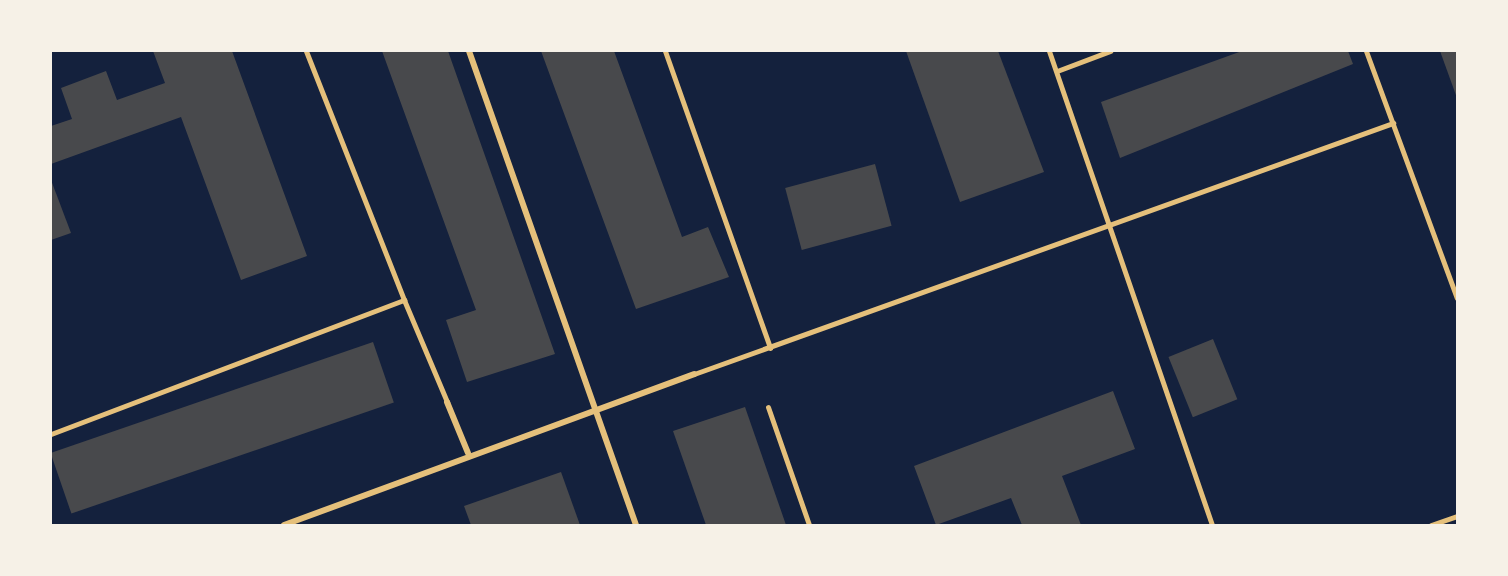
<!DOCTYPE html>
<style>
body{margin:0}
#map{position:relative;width:1508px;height:576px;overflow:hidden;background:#14213d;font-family:Lato,sans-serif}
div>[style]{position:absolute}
.building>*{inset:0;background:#48494c;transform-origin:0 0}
.service>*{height:5px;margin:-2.5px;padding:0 2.5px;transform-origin:2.5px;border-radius:2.5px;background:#e5c07b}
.pedestrian>*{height:6px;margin:-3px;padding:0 3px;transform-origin:3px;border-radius:3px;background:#e5c07b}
span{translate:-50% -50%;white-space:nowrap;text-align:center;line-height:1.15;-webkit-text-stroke:5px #f6f1e7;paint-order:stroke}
.frame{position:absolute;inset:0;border:52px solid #f6f1e7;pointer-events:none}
</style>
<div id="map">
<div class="building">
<i style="clip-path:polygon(153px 51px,232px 51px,307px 256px,241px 280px,181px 117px,51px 164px,51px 126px,72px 119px,61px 88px,106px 71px,117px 100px,165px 83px)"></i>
<i style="clip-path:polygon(382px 51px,448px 51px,555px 354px,467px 382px,446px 320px,476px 310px)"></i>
<i style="clip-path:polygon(541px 51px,614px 51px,682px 237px,708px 227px,729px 277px,636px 309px)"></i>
<i style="clip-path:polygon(906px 51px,998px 51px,1044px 172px,960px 202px)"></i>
<i style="clip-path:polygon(1242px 51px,1348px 51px,1353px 64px,1120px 158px,1101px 102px)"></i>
<i style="clip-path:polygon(1440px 51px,1457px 51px,1457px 98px)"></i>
<i style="left:875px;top:164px;width:64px;height:93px;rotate:75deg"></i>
<i style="clip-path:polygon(51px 180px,71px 233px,51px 240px)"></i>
<i style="left:1213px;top:339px;width:65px;height:48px;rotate:68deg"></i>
<i style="left:373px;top:342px;width:64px;height:341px;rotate:71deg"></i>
<i style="clip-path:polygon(1113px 391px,1135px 449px,1062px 476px,1081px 525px,1022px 525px,1011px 498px,936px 525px,914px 466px)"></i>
<i style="clip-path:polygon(745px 407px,786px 525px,706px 525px,673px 431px)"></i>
<i style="clip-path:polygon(561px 472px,580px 525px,471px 525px,464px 506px)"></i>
</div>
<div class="service">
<i style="left:306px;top:51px;width:268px;rotate:68.5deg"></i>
<i style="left:665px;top:51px;width:315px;rotate:70.5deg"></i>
<i style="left:1049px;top:51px;width:501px;rotate:71.02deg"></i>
<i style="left:1366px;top:51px;width:263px;rotate:69.8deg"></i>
<i style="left:1057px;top:71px;width:57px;rotate:-20.7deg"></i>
<i style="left:694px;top:374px;width:743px;rotate:-19.75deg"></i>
<i style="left:768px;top:407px;width:125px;rotate:70.8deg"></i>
<i style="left:51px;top:434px;width:378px;rotate:-20.8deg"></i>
<i style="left:404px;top:300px;width:111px;rotate:67.1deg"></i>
<i style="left:1431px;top:525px;width:28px;rotate:-19deg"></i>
</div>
<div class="pedestrian">
<i style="left:469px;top:51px;width:503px;rotate:70.59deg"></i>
<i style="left:447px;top:402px;width:55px;rotate:67.6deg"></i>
<i style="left:284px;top:525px;width:437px;rotate:-20.2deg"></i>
</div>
<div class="frame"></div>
</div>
